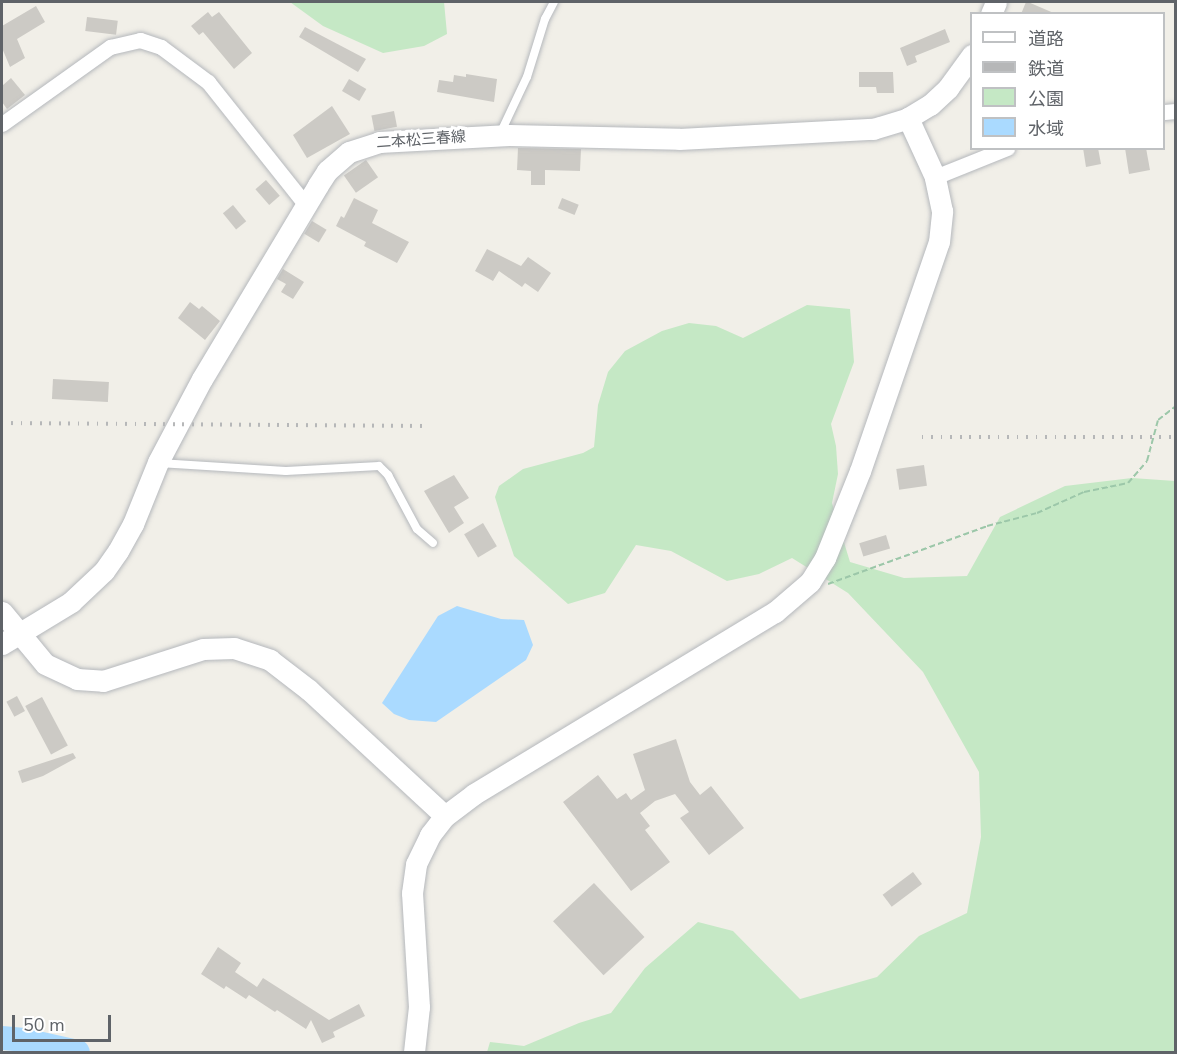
<!DOCTYPE html>
<meta charset="utf-8">
<style>
body{margin:0}
#map{position:relative;width:1177px;height:1054px;overflow:hidden;background:#f1efe8;font-family:"Nunito Sans","Noto Sans JP",sans-serif}
div>[style]{position:absolute}
.green>*{inset:0;background:#c5e8c5}
.water>*{inset:0;background:#aadaff}
.river>*{height:24px;margin:-12px;padding:0 12px;transform-origin:12px;border-radius:12px;background:#aadaff}
.building>*{inset:0;background:#cccac5;transform-origin:0 0}
.path>*{height:2px;margin-top:-1px;transform-origin:0;background:repeating-linear-gradient(90deg,#9cc7a9 0 6px,transparent 0 9px)}
.roads{filter:drop-shadow(0 0 2px #b5b8bc) drop-shadow(0 0 2px #b5b8bc)}
.lane>*{height:8px;margin:-4px;padding:0 4px;transform-origin:4px;border-radius:4px;background:#fff}
.street>*{height:15px;margin:-7.5px;padding:0 7.5px;transform-origin:7.5px;border-radius:7.5px;background:#fff}
.secondary>*{height:21px;margin:-10.5px;padding:0 10.5px;transform-origin:10.5px;border-radius:10.5px;background:#fff}
.rail>*{height:4px;margin-top:-2px;transform-origin:0;background:repeating-linear-gradient(90deg,#b6b7b8 0 1.5px,transparent 0 9.5px)}
span{translate:-50% -50%;white-space:nowrap;text-align:center;line-height:1.15;-webkit-text-stroke:6px #fff;paint-order:stroke}
.street-label{font-size:15px;color:#5f6368}
.frame{position:absolute;inset:0;border:3px solid #5f6368;pointer-events:none}
.legend{position:absolute;left:970px;top:12px;width:195px;height:138px;box-sizing:border-box;background:#fff;border:2px solid #bfc1c3;margin:0;padding:8px 10px;list-style:none;font-size:18px;color:#5f6368}
.legend li{display:flex;align-items:center;gap:12px;height:30px}
.legend b{width:30px;border:2px solid #bfc1c3}
.scale{position:absolute;left:12px;top:1015px;width:99px;height:27px;box-sizing:border-box;border:3px solid #5f6368;border-top:0;padding-left:8px;font-size:18px;line-height:21px;white-space:nowrap;color:#5f6368;-webkit-text-stroke:4px #fff;paint-order:stroke}
</style>
<div id="map">
<div class="green">
<i style="clip-path:polygon(290px 2px,444px 2px,447px 34px,424px 46px,383px 53px,323px 26px)"></i>
<i style="clip-path:polygon(807px 305px,850px 309px,854px 362px,831px 424px,836px 446px,838px 474px,832px 503px,850px 562px,904px 578px,967px 576px,1000px 517px,1065px 486px,1132px 478px,1175px 481px,1175px 1052px,487px 1052px,490px 1042px,524px 1046px,579px 1023px,611px 1013px,645px 968px,698px 922px,733px 931px,800px 999px,877px 977px,919px 936px,967px 913px,981px 837px,979px 772px,923px 672px,848px 593px,792px 558px,759px 574px,727px 581px,671px 551px,636px 545px,605px 593px,568px 604px,514px 556px,502px 520px,495px 497px,499px 486px,523px 469px,583px 453px,594px 447px,598px 405px,608px 372px,625px 351px,662px 331px,689px 323px,716px 326px,743px 338px)"></i>
</div>
<div class="water">
<i style="clip-path:polygon(457px 606px,501px 619px,524px 620px,533px 645px,526px 660px,436px 722px,409px 720px,394px 714px,382px 703px,438px 616px)"></i>
</div>
<div class="river">
<i style="left:2px;top:1038px;width:22px;rotate:5deg"></i>
<i style="left:24px;top:1040px;width:55px;rotate:12.5deg"></i>
</div>
<div class="building">
<i style="clip-path:polygon(1026px 2px,1028px 2px,1056px 14px,1021px 14px)"></i>
<i style="clip-path:polygon(36px 6px,45px 22px,17px 39px,25px 58px,10px 67px,2px 48px,2px 26px)"></i>
<i style="clip-path:polygon(208px 12px,212px 17px,219px 12px,252px 53px,234px 69px,203px 32px,199px 35px,191px 26px)"></i>
<i style="left:87px;top:17px;width:31px;height:14px;rotate:7deg"></i>
<i style="clip-path:polygon(305px 27px,366px 59px,358px 72px,299px 37px)"></i>
<i style="clip-path:polygon(945px 29px,950px 42px,915px 56px,917px 62px,907px 66px,900px 48px)"></i>
<i style="clip-path:polygon(859px 72px,893px 72px,894px 93px,877px 93px,876px 87px,859px 87px)"></i>
<i style="clip-path:polygon(466px 74px,497px 79px,494px 102px,437px 92px,439px 80px,453px 82px,454px 75px,466px 77px)"></i>
<i style="clip-path:polygon(11px 78px,25px 95px,7px 109px,2px 102px,2px 86px)"></i>
<i style="left:349px;top:79px;width:20px;height:14px;rotate:30deg"></i>
<i style="clip-path:polygon(332px 106px,350px 134px,307px 158px,293px 135px)"></i>
<i style="left:394px;top:111px;width:16px;height:23px;rotate:79deg"></i>
<i style="clip-path:polygon(518px 148px,581px 149px,580px 171px,545px 170px,545px 185px,531px 185px,531px 171px,517px 170px)"></i>
<i style="clip-path:polygon(1083px 148px,1098px 148px,1101px 164px,1086px 167px)"></i>
<i style="clip-path:polygon(1125px 148px,1146px 148px,1150px 170px,1129px 174px)"></i>
<i style="left:366px;top:160px;width:21px;height:27px;rotate:55deg"></i>
<i style="left:266px;top:180px;width:21px;height:14px;rotate:49deg"></i>
<i style="clip-path:polygon(354px 198px,378px 210px,372px 223px,409px 242px,397px 263px,364px 246px,366px 242px,336px 226px,341px 216px,344px 218px)"></i>
<i style="left:562px;top:198px;width:18px;height:11px;rotate:22deg"></i>
<i style="left:233px;top:205px;width:21px;height:13px;rotate:51deg"></i>
<i style="left:312px;top:221px;width:17px;height:15px;rotate:31deg"></i>
<i style="clip-path:polygon(487px 249px,521px 266px,528px 257px,551px 273px,538px 292px,525px 283px,522px 287px,499px 271px,493px 281px,475px 271px)"></i>
<i style="clip-path:polygon(283px 269px,304px 282px,293px 299px,281px 292px,286px 284px,277px 279px)"></i>
<i style="clip-path:polygon(190px 302px,199px 309px,202px 306px,220px 321px,205px 340px,178px 318px)"></i>
<i style="left:53px;top:379px;width:56px;height:20px;rotate:3deg"></i>
<i style="left:924px;top:465px;width:21px;height:28px;rotate:82deg"></i>
<i style="clip-path:polygon(454px 475px,469px 498px,454px 507px,464px 523px,449px 533px,424px 491px)"></i>
<i style="left:483px;top:523px;width:27px;height:22px;rotate:59deg"></i>
<i style="left:886px;top:535px;width:14px;height:28px;rotate:73deg"></i>
<i style="left:17px;top:696px;width:17px;height:12px;rotate:62deg"></i>
<i style="left:42px;top:697px;width:55px;height:19px;rotate:62deg"></i>
<i style="clip-path:polygon(676px 739px,690px 782px,700px 795px,711px 786px,744px 828px,709px 855px,680px 818px,689px 812px,675px 794px,655px 801px,640px 813px,650px 826px,645px 830px,670px 862px,631px 891px,563px 802px,598px 775px,617px 799px,626px 793px,631px 800px,645px 790px,633px 754px)"></i>
<i style="clip-path:polygon(73px 753px,76px 758px,43px 776px,22px 783px,18px 771px)"></i>
<i style="left:913px;top:872px;width:15px;height:38px;rotate:53deg"></i>
<i style="left:594px;top:883px;width:74px;height:56px;rotate:47deg"></i>
<i style="clip-path:polygon(218px 947px,241px 963px,235px 972px,257px 987px,263px 978px,329px 1020px,359px 1004px,365px 1016px,333px 1032px,335px 1037px,322px 1043px,311px 1020px,306px 1029px,277px 1010px,275px 1012px,249px 995px,246px 999px,226px 986px,224px 989px,201px 974px)"></i>
</div>
<div class="path">
<i style="left:828px;top:584px;width:169px;rotate:-20deg"></i>
<i style="left:987px;top:526px;width:52px;rotate:-14.6deg"></i>
<i style="left:1037px;top:513px;width:51px;rotate:-24.1deg"></i>
<i style="left:1084px;top:492px;width:45px;rotate:-11.6deg"></i>
<i style="left:1128px;top:483px;width:29px;rotate:-49deg"></i>
<i style="left:1147px;top:461px;width:42px;rotate:-75deg"></i>
<i style="left:1158px;top:420px;width:23px;rotate:-38deg"></i>
</div>
<div class="roads">
<div class="lane">
<i style="left:500px;top:134px;width:63px;rotate:-64.7deg"></i>
<i style="left:527px;top:77px;width:61px;rotate:-72.8deg"></i>
<i style="left:545px;top:19px;width:19px;rotate:-62deg"></i>
<i style="left:159px;top:463px;width:127px;rotate:3.6deg"></i>
<i style="left:286px;top:471px;width:93px;rotate:-3.1deg"></i>
<i style="left:379px;top:466px;width:13px;rotate:45deg"></i>
<i style="left:388px;top:475px;width:61px;rotate:61.8deg"></i>
<i style="left:417px;top:529px;width:21px;rotate:41deg"></i>
</div>
<div class="street">
<i style="left:1164px;top:112px;width:12px;rotate:-5deg"></i>
<i style="left:2px;top:124px;width:133px;rotate:-35.5deg"></i>
<i style="left:110px;top:47px;width:31px;rotate:-13deg"></i>
<i style="left:140px;top:40px;width:22px;rotate:18deg"></i>
<i style="left:161px;top:47px;width:59px;rotate:36.7deg"></i>
<i style="left:208px;top:82px;width:157px;rotate:51.5deg"></i>
<i style="left:935px;top:177px;width:78px;rotate:-21.9deg"></i>
</div>
<div class="secondary">
<i style="left:991px;top:14px;width:13px;rotate:-67deg"></i>
<i style="left:2px;top:612px;width:67px;rotate:50.4deg"></i>
<i style="left:45px;top:664px;width:35px;rotate:25deg"></i>
<i style="left:77px;top:679px;width:26px;rotate:4deg"></i>
<i style="left:103px;top:681px;width:105px;rotate:-17.7deg"></i>
<i style="left:203px;top:649px;width:31px;rotate:-2deg"></i>
<i style="left:234px;top:648px;width:38px;rotate:18deg"></i>
<i style="left:270px;top:660px;width:49px;rotate:37.6deg"></i>
<i style="left:309px;top:690px;width:185px;rotate:42.8deg"></i>
<i style="left:2px;top:644px;width:81px;rotate:-31.3deg"></i>
<i style="left:71px;top:602px;width:45px;rotate:-43.2deg"></i>
<i style="left:104px;top:571px;width:24px;rotate:-55deg"></i>
<i style="left:118px;top:551px;width:31px;rotate:-61deg"></i>
<i style="left:133px;top:524px;width:67px;rotate:-68deg"></i>
<i style="left:158px;top:462px;width:94px;rotate:-62.1deg"></i>
<i style="left:202px;top:379px;width:226px;rotate:-59.1deg"></i>
<i style="left:318px;top:185px;width:17px;rotate:-57deg"></i>
<i style="left:327px;top:171px;width:29px;rotate:-41deg"></i>
<i style="left:349px;top:152px;width:32px;rotate:-18deg"></i>
<i style="left:379px;top:142px;width:130px;rotate:-3.1deg"></i>
<i style="left:509px;top:135px;width:170px;rotate:1.3deg"></i>
<i style="left:679px;top:139px;width:194px;rotate:-3deg"></i>
<i style="left:873px;top:129px;width:37px;rotate:-17deg"></i>
<i style="left:908px;top:118px;width:26px;rotate:-31deg"></i>
<i style="left:930px;top:105px;width:25px;rotate:-43deg"></i>
<i style="left:948px;top:88px;width:41px;rotate:-54deg"></i>
<i style="left:414px;top:1052px;width:45px;rotate:-83.7deg"></i>
<i style="left:419px;top:1007px;width:114px;rotate:-93.5deg"></i>
<i style="left:412px;top:893px;width:29px;rotate:-82deg"></i>
<i style="left:416px;top:864px;width:32px;rotate:-64deg"></i>
<i style="left:430px;top:835px;width:24px;rotate:-52deg"></i>
<i style="left:445px;top:816px;width:36px;rotate:-37deg"></i>
<i style="left:474px;top:794px;width:352px;rotate:-31.2deg"></i>
<i style="left:775px;top:612px;width:46px;rotate:-40.6deg"></i>
<i style="left:810px;top:582px;width:28px;rotate:-58deg"></i>
<i style="left:825px;top:558px;width:94px;rotate:-68.1deg"></i>
<i style="left:860px;top:471px;width:242px;rotate:-71deg"></i>
<i style="left:939px;top:242px;width:31px;rotate:-84deg"></i>
<i style="left:942px;top:211px;width:35px;rotate:-102deg"></i>
<i style="left:935px;top:177px;width:65px;rotate:-114.6deg"></i>
</div>
</div>
<div class="rail">
<i style="left:2px;top:423px;width:427px;rotate:0.4deg"></i>
<i style="left:922px;top:437px;width:254px"></i>
</div>
<div class="street-label">
<span style="left:421px;top:140px;rotate:-4deg">二本松三春線</span>
</div>
<div class="frame"></div>
<ul class="legend">
<li><b style="height:8px;background:#fff"></b>道路</li>
<li><b style="height:8px;background:#b6b7b8"></b>鉄道</li>
<li><b style="height:16px;background:#c5e8c5"></b>公園</li>
<li><b style="height:16px;background:#aadaff"></b>水域</li>
</ul>
<div class="scale">50 m</div>
</div>
